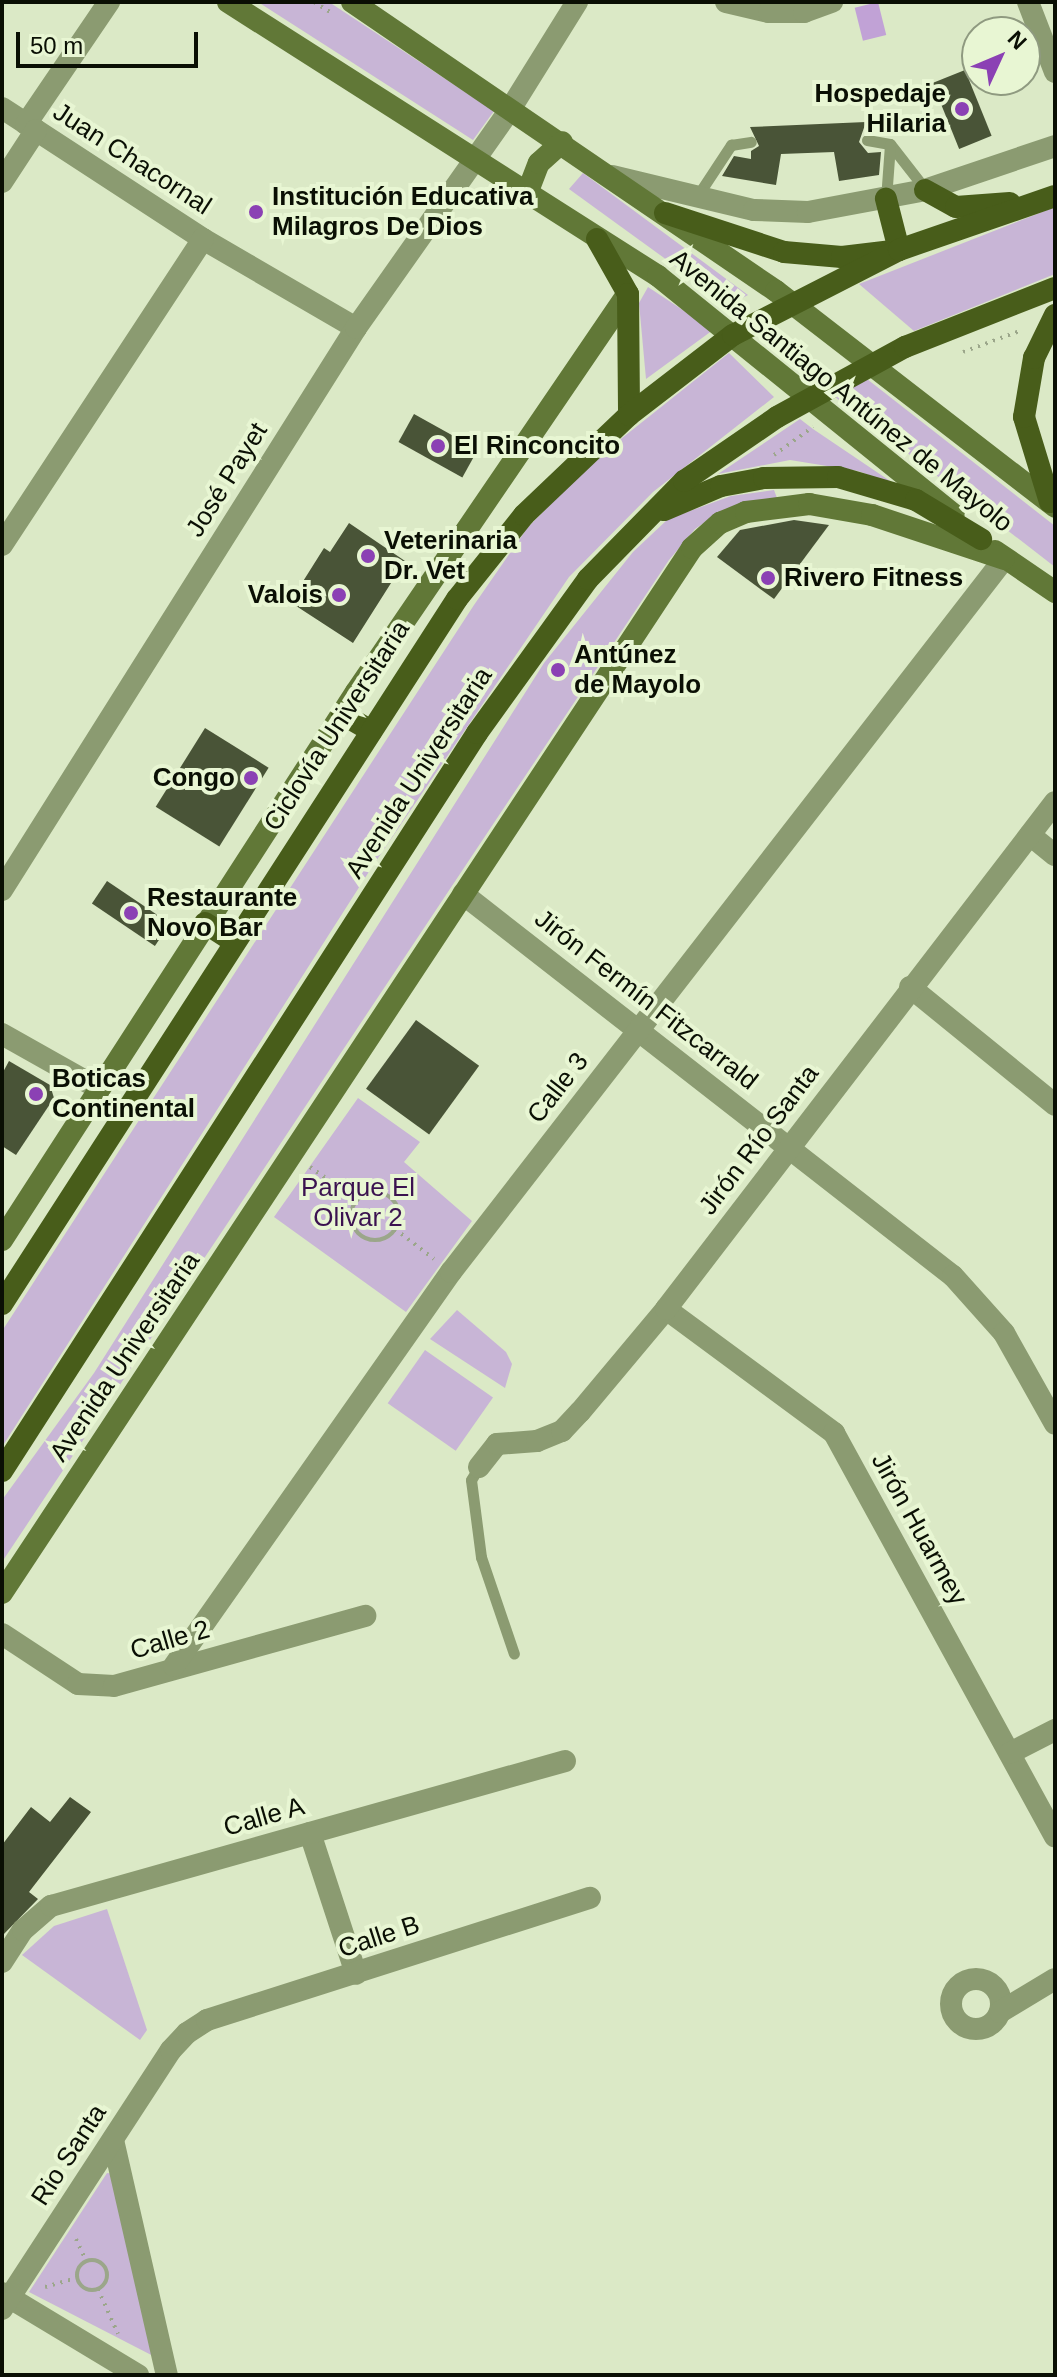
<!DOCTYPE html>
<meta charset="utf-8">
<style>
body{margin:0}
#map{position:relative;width:1057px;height:2377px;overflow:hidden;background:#dbe9c6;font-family:Helvetica,sans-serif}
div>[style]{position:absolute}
.green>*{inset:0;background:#c8b5d6;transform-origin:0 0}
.water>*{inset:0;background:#c1a2d6;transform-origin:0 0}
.building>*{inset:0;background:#495437;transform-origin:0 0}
.path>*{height:4px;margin-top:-2px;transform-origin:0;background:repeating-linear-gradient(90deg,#9ba68a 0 2px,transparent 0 8px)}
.path>.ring{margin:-2px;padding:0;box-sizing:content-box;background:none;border:4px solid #9ba68a;border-radius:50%}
.service>*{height:11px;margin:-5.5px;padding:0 5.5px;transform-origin:5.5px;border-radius:5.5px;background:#8b9b71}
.minor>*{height:22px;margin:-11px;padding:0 11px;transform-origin:11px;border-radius:11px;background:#8b9b71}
.minor>.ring{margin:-11px;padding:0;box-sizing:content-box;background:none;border:22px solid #8b9b71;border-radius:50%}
.tertiary>*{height:22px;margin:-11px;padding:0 11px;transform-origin:11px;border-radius:11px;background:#8b9b71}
.secondary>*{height:22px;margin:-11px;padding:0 11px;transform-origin:11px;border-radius:11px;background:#617837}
.primary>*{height:22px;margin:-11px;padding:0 11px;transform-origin:11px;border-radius:11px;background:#485d1a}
.dots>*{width:22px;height:22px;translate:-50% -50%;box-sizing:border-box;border:4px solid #e8f6d3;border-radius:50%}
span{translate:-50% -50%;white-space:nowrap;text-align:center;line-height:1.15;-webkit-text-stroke:8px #e8f6d3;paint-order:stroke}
.poi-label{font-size:26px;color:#0a0f04;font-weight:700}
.right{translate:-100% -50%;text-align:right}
.left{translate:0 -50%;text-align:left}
.street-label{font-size:26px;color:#0a0f04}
.park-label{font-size:26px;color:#3b1250}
.frame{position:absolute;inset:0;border:4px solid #0a0f04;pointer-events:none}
.north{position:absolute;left:961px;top:16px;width:80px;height:80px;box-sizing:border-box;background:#e8f6d3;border:2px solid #8f9a80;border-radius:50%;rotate:46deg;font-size:22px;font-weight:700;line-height:32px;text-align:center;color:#0a0f04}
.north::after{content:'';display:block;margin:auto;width:28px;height:36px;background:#8b41b4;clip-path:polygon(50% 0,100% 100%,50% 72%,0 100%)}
.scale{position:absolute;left:16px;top:32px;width:182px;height:36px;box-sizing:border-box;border:4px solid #0a0f04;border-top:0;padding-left:10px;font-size:24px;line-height:28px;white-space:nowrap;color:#0a0f04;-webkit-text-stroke:6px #e8f6d3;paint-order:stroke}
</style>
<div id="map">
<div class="green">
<i style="clip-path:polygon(258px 2px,329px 2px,494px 111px,473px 140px)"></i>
<i style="clip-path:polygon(583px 173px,748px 295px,729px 305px,569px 189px)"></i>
<i style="clip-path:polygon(1055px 207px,1055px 274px,914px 331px,859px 284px)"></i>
<i style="clip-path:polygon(648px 287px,713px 330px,646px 379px,639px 303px)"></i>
<i style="clip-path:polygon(729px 353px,774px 397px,653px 492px,569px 577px,372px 867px,2px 1447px,2px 1331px,474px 605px,528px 527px,561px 494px,607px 450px)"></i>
<i style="clip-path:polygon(867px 379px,1055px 526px,1055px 567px,835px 397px)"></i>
<i style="clip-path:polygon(800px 419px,813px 429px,896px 485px,858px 471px,790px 460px,718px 474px)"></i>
<i style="clip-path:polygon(774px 490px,777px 498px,717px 514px,695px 529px,669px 560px,2px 1562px,2px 1500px,94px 1373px,544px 663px,633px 552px,668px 519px,731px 496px)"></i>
<i style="clip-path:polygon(358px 1098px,420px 1142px,404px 1162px,472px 1221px,406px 1312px,274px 1217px)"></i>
<i style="clip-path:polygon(457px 1310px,506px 1352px,512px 1364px,505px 1388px,430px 1339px)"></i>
<i style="left:425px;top:1350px;width:83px;height:65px;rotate:35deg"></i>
<i style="clip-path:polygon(107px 1909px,147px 2030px,140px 2040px,22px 1955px,54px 1926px)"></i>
<i style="clip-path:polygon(107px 2173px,115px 2174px,159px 2359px,29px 2292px)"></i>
</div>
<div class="water">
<i style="left:878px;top:2px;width:34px;height:24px;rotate:76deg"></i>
</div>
<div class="building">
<i style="left:965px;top:70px;width:71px;height:35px;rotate:68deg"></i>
<i style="clip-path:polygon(866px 122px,859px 142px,868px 153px,881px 152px,879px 175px,839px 181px,834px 152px,781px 154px,776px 185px,722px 176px,734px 156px,751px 159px,751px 151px,759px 146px,750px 127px)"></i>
<i style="left:414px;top:414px;width:73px;height:32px;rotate:29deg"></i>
<i style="clip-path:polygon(794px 520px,829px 525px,774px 599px,717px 557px,740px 530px)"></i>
<i style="clip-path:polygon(349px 523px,405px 561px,353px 643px,290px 602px,324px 548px,330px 552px)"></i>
<i style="left:205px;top:728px;width:75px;height:93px;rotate:32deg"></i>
<i style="left:107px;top:881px;width:76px;height:27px;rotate:34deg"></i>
<i style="left:416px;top:1020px;width:78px;height:85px;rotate:36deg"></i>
<i style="clip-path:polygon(9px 1061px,50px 1085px,54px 1098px,16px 1155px,2px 1146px,2px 1074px)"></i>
<i style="clip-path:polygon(70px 1797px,91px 1812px,29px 1892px,38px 1899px,2px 1936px,2px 1845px,31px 1807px,50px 1822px)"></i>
</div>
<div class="path">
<i style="left:314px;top:2px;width:19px;rotate:32deg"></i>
<i style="left:963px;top:352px;width:63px;rotate:-20.4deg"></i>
<i style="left:774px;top:455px;width:48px;rotate:-35.7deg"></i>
<i style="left:310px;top:1167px;width:57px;rotate:35.1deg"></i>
<i class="ring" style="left:351px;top:1192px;width:44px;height:44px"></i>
<i style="left:395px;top:1229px;width:49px;rotate:37.6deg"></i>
<i style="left:76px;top:2239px;width:23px;rotate:65deg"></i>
<i class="ring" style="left:77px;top:2260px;width:26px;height:26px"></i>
<i style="left:45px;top:2287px;width:33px;rotate:-16deg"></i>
<i style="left:98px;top:2289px;width:49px;rotate:66deg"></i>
</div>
<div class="service">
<i style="left:867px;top:140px;width:23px;rotate:10deg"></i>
<i style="left:890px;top:144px;width:57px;rotate:52.1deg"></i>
<i style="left:696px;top:198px;width:64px;rotate:-56.6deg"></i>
<i style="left:731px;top:145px;width:20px;rotate:-9deg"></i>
<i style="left:886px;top:199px;width:55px;rotate:-85.8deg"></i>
<i style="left:479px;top:1467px;width:15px;rotate:122deg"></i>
<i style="left:471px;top:1480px;width:78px;rotate:82.6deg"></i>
<i style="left:481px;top:1557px;width:102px;rotate:71.2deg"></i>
</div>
<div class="minor">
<i style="left:726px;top:2px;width:44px;rotate:13.1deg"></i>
<i style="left:769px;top:12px;width:35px"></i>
<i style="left:804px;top:12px;width:30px;rotate:-20deg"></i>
<i style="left:1028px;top:2px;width:75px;rotate:68.9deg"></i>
<i style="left:2px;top:108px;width:240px;rotate:33.1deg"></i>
<i style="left:203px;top:239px;width:177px;rotate:30.2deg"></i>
<i style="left:26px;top:124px;width:148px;rotate:-55.8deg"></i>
<i style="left:2px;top:182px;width:62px;rotate:-56.8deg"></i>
<i style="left:2px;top:545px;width:366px;rotate:-56.7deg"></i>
<i style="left:1030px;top:835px;width:32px;rotate:39deg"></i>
<i style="left:2px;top:890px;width:664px;rotate:-57.79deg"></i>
<i style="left:356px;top:328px;width:269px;rotate:-54.8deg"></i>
<i style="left:511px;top:108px;width:125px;rotate:-58.1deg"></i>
<i style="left:463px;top:894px;width:621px;rotate:37.94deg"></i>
<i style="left:953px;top:1276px;width:76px;rotate:48.2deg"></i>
<i style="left:1004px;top:1333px;width:104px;rotate:60.7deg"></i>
<i style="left:910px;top:987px;width:187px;rotate:39.1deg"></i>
<i style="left:2px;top:1034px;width:110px;rotate:29.4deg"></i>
<i style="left:666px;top:1309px;width:209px;rotate:36.4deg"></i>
<i style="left:834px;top:1433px;width:460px;rotate:61.3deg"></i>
<i style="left:479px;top:1467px;width:29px;rotate:-52deg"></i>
<i style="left:497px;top:1444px;width:40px;rotate:-4.3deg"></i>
<i style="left:537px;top:1441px;width:27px;rotate:-22deg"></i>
<i style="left:562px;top:1431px;width:26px;rotate:-47deg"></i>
<i style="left:580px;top:1412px;width:134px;rotate:-50.1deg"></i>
<i style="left:666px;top:1309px;width:639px;rotate:-52.5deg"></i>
<i style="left:2px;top:1634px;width:91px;rotate:33.3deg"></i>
<i style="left:78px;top:1684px;width:36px;rotate:3deg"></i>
<i style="left:114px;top:1686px;width:261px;rotate:-15.6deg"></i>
<i style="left:174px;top:1666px;width:482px;rotate:-54.9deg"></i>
<i style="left:451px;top:1272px;width:902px;rotate:-52.2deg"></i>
<i style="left:1010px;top:1753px;width:51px;rotate:-27.1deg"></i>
<i style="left:310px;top:1833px;width:148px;rotate:71.9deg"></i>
<i style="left:2px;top:1962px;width:38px;rotate:-57deg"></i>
<i style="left:23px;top:1930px;width:37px;rotate:-41deg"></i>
<i style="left:51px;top:1906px;width:534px;rotate:-15.75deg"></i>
<i class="ring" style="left:951px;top:1979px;width:28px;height:28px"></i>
<i style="left:1000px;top:2012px;width:64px;rotate:-31deg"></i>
<i style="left:113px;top:2140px;width:241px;rotate:77.1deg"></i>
<i style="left:2px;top:2293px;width:159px;rotate:31.1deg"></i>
<i style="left:2px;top:2309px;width:309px;rotate:-56.9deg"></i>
<i style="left:171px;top:2050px;width:23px;rotate:-47deg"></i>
<i style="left:187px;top:2033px;width:24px;rotate:-33deg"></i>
<i style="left:207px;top:2020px;width:402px;rotate:-17.7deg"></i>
</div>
<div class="tertiary">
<i style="left:612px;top:176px;width:146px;rotate:13.5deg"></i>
<i style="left:754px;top:210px;width:54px;rotate:2.1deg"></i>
<i style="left:808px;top:212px;width:119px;rotate:-10.6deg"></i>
<i style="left:925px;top:190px;width:137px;rotate:-18.7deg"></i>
</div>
<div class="secondary">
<i style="left:228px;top:2px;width:510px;rotate:32.51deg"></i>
<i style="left:658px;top:276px;width:380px;rotate:38.9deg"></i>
<i style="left:352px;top:2px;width:513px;rotate:34.28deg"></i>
<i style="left:776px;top:291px;width:353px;rotate:37.7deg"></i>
<i style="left:528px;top:191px;width:30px;rotate:-69deg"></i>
<i style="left:539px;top:163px;width:31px;rotate:-42deg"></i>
<i style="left:995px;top:551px;width:73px;rotate:34.3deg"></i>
<i style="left:2px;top:1240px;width:652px;rotate:-57.14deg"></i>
<i style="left:356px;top:692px;width:482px;rotate:-55.7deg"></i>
<i style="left:2px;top:1593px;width:1252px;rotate:-56.56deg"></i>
<i style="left:692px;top:548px;width:38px;rotate:-42deg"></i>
<i style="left:720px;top:523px;width:28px;rotate:-23deg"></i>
<i style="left:746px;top:512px;width:64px;rotate:-7.2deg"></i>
<i style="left:809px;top:504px;width:64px;rotate:9.9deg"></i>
<i style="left:872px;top:515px;width:139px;rotate:18.4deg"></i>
</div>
<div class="primary">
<i style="left:925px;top:190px;width:35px;rotate:29deg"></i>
<i style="left:956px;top:207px;width:54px;rotate:-4.2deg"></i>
<i style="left:665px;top:213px;width:125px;rotate:18.1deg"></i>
<i style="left:784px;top:252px;width:58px;rotate:4.9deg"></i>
<i style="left:842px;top:257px;width:57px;rotate:-7deg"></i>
<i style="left:899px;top:250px;width:53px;rotate:-104.3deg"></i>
<i style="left:597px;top:239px;width:63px;rotate:60.6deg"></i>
<i style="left:628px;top:294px;width:121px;rotate:89.5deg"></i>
<i style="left:1050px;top:502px;width:89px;rotate:-107deg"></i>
<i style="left:1024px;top:417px;width:60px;rotate:-80.4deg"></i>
<i style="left:1034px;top:358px;width:48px;rotate:-64deg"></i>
<i style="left:664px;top:510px;width:62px;rotate:-22.8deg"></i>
<i style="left:721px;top:486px;width:44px;rotate:-10.5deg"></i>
<i style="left:764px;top:478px;width:74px;rotate:-0.8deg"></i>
<i style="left:838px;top:477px;width:81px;rotate:16.4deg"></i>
<i style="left:916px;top:500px;width:76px;rotate:31deg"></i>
<i style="left:342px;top:714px;width:34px;rotate:30deg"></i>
<i style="left:205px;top:923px;width:35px;rotate:33deg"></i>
<i style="left:2px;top:1304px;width:839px;rotate:-57.16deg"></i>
<i style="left:457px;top:599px;width:107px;rotate:-51.4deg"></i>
<i style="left:524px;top:515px;width:145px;rotate:-43.6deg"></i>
<i style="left:629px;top:415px;width:131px;rotate:-37.6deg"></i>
<i style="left:733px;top:335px;width:186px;rotate:-27.1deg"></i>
<i style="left:899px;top:250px;width:165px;rotate:-19.1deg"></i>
<i style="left:2px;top:1471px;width:878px;rotate:-57.23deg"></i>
<i style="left:477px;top:733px;width:190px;rotate:-54.2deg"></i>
<i style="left:588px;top:579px;width:137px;rotate:-45.6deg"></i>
<i style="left:684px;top:481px;width:113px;rotate:-34.5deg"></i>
<i style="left:777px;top:417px;width:146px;rotate:-28.7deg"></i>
<i style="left:905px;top:347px;width:161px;rotate:-21.5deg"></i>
</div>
<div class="dots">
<i style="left:962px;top:109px;background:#8b41b4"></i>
<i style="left:256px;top:212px;background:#8b41b4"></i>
<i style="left:438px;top:446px;background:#8b41b4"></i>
<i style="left:368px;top:556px;background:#8b41b4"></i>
<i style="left:768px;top:578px;background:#8b41b4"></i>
<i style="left:339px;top:595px;background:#8b41b4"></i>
<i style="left:558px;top:670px;background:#8b41b4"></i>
<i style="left:251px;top:778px;background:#8b41b4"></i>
<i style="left:131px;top:913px;background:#8b41b4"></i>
<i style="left:36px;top:1094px;background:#8b41b4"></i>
</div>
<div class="poi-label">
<span class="right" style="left:946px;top:109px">Hospedaje<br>Hilaria</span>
<span class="left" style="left:272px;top:212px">Institución Educativa<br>Milagros De Dios</span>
<span class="left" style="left:454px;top:446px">El Rinconcito</span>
<span class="left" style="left:384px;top:556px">Veterinaria<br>Dr. Vet</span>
<span class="left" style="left:784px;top:578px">Rivero Fitness</span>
<span class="right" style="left:323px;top:595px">Valois</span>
<span class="left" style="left:574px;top:670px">Antúnez<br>de Mayolo</span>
<span class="right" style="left:235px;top:778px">Congo</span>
<span class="left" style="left:147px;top:913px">Restaurante<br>Novo Bar</span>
<span class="left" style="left:52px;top:1094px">Boticas<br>Continental</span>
</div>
<div class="street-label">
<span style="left:132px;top:159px;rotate:33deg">Juan Chacornal</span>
<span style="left:841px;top:391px;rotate:39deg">Avenida Santiago Antúnez de Mayolo</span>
<span style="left:227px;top:480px;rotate:-58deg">José Payet</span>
<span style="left:337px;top:726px;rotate:-57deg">Ciclovía Universitaria</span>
<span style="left:419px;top:773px;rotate:-57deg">Avenida Universitaria</span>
<span style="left:646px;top:1000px;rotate:38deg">Jirón Fermín Fitzcarrald</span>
<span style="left:558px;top:1088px;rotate:-52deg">Calle 3</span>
<span style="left:759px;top:1140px;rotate:-53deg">Jirón Río Santa</span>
<span style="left:125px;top:1357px;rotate:-56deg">Avenida Universitaria</span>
<span style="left:919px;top:1529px;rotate:61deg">Jirón Huarmey</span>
<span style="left:170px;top:1640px;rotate:-16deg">Calle 2</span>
<span style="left:264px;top:1817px;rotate:-16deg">Calle A</span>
<span style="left:379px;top:1937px;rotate:-18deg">Calle B</span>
<span style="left:69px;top:2155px;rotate:-57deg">Rio Santa</span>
</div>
<div class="park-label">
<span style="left:358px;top:1203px">Parque El<br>Olivar 2</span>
</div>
<div class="frame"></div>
<div class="north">N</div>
<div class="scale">50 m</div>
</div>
